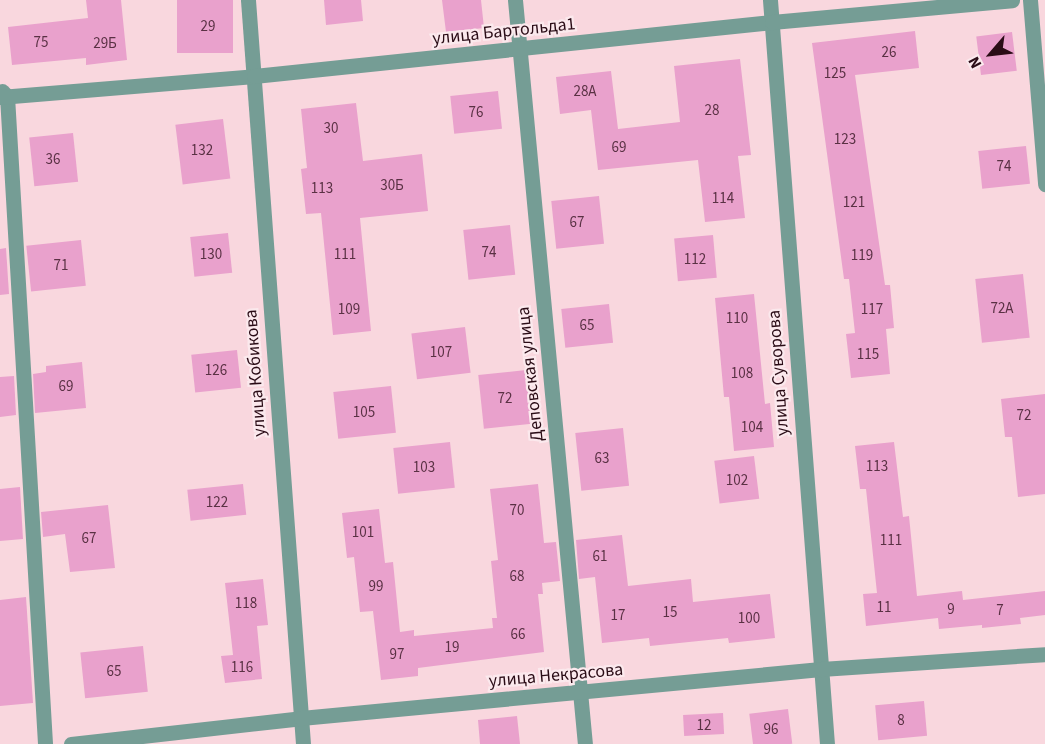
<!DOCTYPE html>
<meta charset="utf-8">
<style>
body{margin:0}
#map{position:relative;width:1045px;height:744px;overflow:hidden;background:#f9d7de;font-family:"Source Sans 3",sans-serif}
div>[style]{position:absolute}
.building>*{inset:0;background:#e9a1cc;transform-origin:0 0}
.minor>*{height:15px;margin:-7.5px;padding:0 7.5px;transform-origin:7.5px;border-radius:7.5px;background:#759d95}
span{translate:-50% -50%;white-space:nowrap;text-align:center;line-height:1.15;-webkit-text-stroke:4.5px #fbe9ed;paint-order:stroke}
.number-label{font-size:15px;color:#5a3144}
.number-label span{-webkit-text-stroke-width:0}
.street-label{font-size:18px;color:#2a0c16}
.north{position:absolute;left:961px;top:24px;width:60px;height:60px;-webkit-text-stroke:4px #fbe9ed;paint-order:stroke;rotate:242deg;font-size:16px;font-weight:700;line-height:24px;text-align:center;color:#2a0c16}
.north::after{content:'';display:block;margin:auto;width:21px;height:27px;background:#2a0c16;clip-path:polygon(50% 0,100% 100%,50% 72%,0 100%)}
</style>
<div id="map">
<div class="building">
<i style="clip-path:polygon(86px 0,121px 0,127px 60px,86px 65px,86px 58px,12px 65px,8px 27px,88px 18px)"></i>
<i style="left:177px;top:0;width:56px;height:53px"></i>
<i style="clip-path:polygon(324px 0,361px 0,363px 21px,326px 25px)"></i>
<i style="clip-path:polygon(442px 0,481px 0,484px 28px,446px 32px)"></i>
<i style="clip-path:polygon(915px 31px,919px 68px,855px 75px,885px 285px,890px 285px,894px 328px,886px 329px,890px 374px,851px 378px,846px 334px,855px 333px,849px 279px,844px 279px,812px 43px)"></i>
<i style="left:1012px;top:32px;width:39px;height:36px;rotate:83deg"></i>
<i style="clip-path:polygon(740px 59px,751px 155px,738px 156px,745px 218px,705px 222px,698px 160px,598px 170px,591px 110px,560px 114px,556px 77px,611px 71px,618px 129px,680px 122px,674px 66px)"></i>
<i style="left:498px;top:91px;width:38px;height:48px;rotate:84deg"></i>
<i style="clip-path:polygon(356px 103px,363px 161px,422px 154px,428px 211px,360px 218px,371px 331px,333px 335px,321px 213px,306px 214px,301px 169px,307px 168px,301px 109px)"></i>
<i style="left:223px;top:119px;width:60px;height:48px;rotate:83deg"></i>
<i style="left:73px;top:133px;width:49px;height:44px;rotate:84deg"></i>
<i style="left:1026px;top:146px;width:38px;height:48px;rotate:84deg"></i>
<i style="left:599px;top:196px;width:48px;height:48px;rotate:84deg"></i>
<i style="left:510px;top:225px;width:50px;height:47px;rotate:84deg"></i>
<i style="left:228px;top:233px;width:40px;height:38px;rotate:84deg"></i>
<i style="left:713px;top:235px;width:43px;height:39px;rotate:85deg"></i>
<i style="left:81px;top:240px;width:46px;height:55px;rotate:84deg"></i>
<i style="clip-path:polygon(6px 248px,9px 294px,0 295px,0 249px)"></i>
<i style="left:1023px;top:274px;width:64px;height:48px;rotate:84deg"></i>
<i style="clip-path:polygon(754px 294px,765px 404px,770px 403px,774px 447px,734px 451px,729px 397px,724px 397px,715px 298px)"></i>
<i style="left:609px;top:304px;width:39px;height:48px;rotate:84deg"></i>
<i style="left:465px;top:327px;width:46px;height:54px;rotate:83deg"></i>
<i style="left:237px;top:350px;width:38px;height:46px;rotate:84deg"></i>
<i style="clip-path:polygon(82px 362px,86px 408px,35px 413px,33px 374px,46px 372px,46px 366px)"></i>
<i style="left:526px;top:370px;width:54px;height:48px;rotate:84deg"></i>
<i style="clip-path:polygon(14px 376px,16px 415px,0 417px,0 377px)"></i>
<i style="left:391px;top:386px;width:47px;height:58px;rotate:84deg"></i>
<i style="clip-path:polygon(1045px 394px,1045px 494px,1018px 497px,1012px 437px,1005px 437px,1001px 399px)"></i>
<i style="left:623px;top:428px;width:58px;height:48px;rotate:84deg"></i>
<i style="left:450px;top:442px;width:46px;height:57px;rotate:84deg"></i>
<i style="clip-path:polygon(894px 442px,903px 517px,909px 516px,917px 596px,962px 591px,963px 600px,1045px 591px,1045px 615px,1020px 618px,1021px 624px,982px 628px,982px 625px,939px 629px,938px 618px,866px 626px,863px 594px,877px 593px,866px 489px,860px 489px,855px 446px)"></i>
<i style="left:754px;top:456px;width:43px;height:40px;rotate:83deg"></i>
<i style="left:243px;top:484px;width:31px;height:56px;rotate:84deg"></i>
<i style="clip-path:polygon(538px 484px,544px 543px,556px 542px,560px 581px,542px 583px,543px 594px,538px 594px,544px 652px,418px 668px,418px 676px,381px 680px,373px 611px,360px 612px,354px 557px,347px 558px,342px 513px,379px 509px,385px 563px,393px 562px,400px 632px,414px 630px,414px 636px,493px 628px,492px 618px,497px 618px,491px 561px,498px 560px,490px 489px)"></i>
<i style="clip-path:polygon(20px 487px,23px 539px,0 541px,0 489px)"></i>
<i style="clip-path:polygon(108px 505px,115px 568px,70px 572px,65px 534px,43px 537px,41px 512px)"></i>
<i style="clip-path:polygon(622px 535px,628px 586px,691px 579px,693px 602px,770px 594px,775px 638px,729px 643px,728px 638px,650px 646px,649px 638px,602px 643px,595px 577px,579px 579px,576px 540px)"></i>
<i style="clip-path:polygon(263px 579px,268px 625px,257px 626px,262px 679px,225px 683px,221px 656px,233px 655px,225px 583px)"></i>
<i style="clip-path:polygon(26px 597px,33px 703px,0 706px,0 600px)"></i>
<i style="left:143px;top:646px;width:46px;height:63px;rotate:84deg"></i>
<i style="left:924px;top:701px;width:35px;height:49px;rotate:85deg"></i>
<i style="left:788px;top:709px;width:35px;height:39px;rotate:83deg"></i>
<i style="left:723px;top:713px;width:21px;height:40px;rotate:87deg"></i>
<i style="clip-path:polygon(517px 716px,520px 744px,480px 744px,478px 720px)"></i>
</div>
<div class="minor">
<i style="left:248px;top:0;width:746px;rotate:85.77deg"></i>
<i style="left:515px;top:0;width:747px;rotate:84.63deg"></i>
<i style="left:770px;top:0;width:746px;rotate:85.62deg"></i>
<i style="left:1030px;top:0;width:185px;rotate:85.3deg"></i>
<i style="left:2px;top:91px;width:7px;rotate:45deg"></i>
<i style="left:7px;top:96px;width:649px;rotate:86.64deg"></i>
<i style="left:0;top:97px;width:255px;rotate:-4.7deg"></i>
<i style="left:254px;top:76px;width:521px;rotate:-5.95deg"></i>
<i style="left:772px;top:22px;width:241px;rotate:-5.2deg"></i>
<i style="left:71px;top:744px;width:231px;rotate:-6.4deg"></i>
<i style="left:301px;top:718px;width:522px;rotate:-5.38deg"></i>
<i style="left:821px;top:669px;width:225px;rotate:-3.8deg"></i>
</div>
<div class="number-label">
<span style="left:208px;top:27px">29</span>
<span style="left:41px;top:43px">75</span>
<span style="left:105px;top:44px">29Б</span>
<span style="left:889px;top:53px">26</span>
<span style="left:835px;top:74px">125</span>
<span style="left:585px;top:92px">28А</span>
<span style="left:712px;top:111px">28</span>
<span style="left:476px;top:113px">76</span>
<span style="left:331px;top:129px">30</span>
<span style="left:845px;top:140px">123</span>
<span style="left:619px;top:148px">69</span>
<span style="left:202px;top:151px">132</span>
<span style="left:53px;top:160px">36</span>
<span style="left:1004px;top:167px">74</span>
<span style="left:392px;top:186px">30Б</span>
<span style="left:322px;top:189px">113</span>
<span style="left:723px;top:199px">114</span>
<span style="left:854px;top:203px">121</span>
<span style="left:577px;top:223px">67</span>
<span style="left:489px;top:253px">74</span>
<span style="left:211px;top:255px">130</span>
<span style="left:345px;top:255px">111</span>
<span style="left:862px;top:256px">119</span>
<span style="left:695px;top:260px">112</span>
<span style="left:61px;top:266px">71</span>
<span style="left:1002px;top:309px">72А</span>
<span style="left:349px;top:310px">109</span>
<span style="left:872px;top:310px">117</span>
<span style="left:737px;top:319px">110</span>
<span style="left:587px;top:326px">65</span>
<span style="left:441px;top:353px">107</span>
<span style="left:868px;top:355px">115</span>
<span style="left:216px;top:371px">126</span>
<span style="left:742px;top:374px">108</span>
<span style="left:66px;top:387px">69</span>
<span style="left:505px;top:399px">72</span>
<span style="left:364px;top:413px">105</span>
<span style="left:1024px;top:416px">72</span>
<span style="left:752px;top:428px">104</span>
<span style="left:602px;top:459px">63</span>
<span style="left:877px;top:467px">113</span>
<span style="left:424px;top:468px">103</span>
<span style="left:737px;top:481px">102</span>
<span style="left:217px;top:503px">122</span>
<span style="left:517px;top:511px">70</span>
<span style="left:363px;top:533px">101</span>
<span style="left:89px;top:539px">67</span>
<span style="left:891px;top:541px">111</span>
<span style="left:600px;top:557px">61</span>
<span style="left:517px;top:577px">68</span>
<span style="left:376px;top:587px">99</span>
<span style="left:246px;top:604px">118</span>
<span style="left:884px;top:608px">11</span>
<span style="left:951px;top:610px">9</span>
<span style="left:1000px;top:611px">7</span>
<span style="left:670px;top:613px">15</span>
<span style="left:618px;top:616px">17</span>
<span style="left:749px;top:619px">100</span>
<span style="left:518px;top:635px">66</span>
<span style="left:452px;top:648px">19</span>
<span style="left:397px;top:655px">97</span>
<span style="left:242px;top:668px">116</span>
<span style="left:114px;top:672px">65</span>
<span style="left:901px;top:721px">8</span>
<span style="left:704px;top:726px">12</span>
<span style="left:771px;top:730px">96</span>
</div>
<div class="street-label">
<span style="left:504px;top:32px;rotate:-6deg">улица Бартольда1</span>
<span style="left:256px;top:373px;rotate:-94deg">улица Кобикова</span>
<span style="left:779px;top:373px;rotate:-94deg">улица Суворова</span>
<span style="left:531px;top:374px;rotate:-96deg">Деповская улица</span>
<span style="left:556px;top:676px;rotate:-5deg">улица Некрасова</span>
</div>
<div class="north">N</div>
</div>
